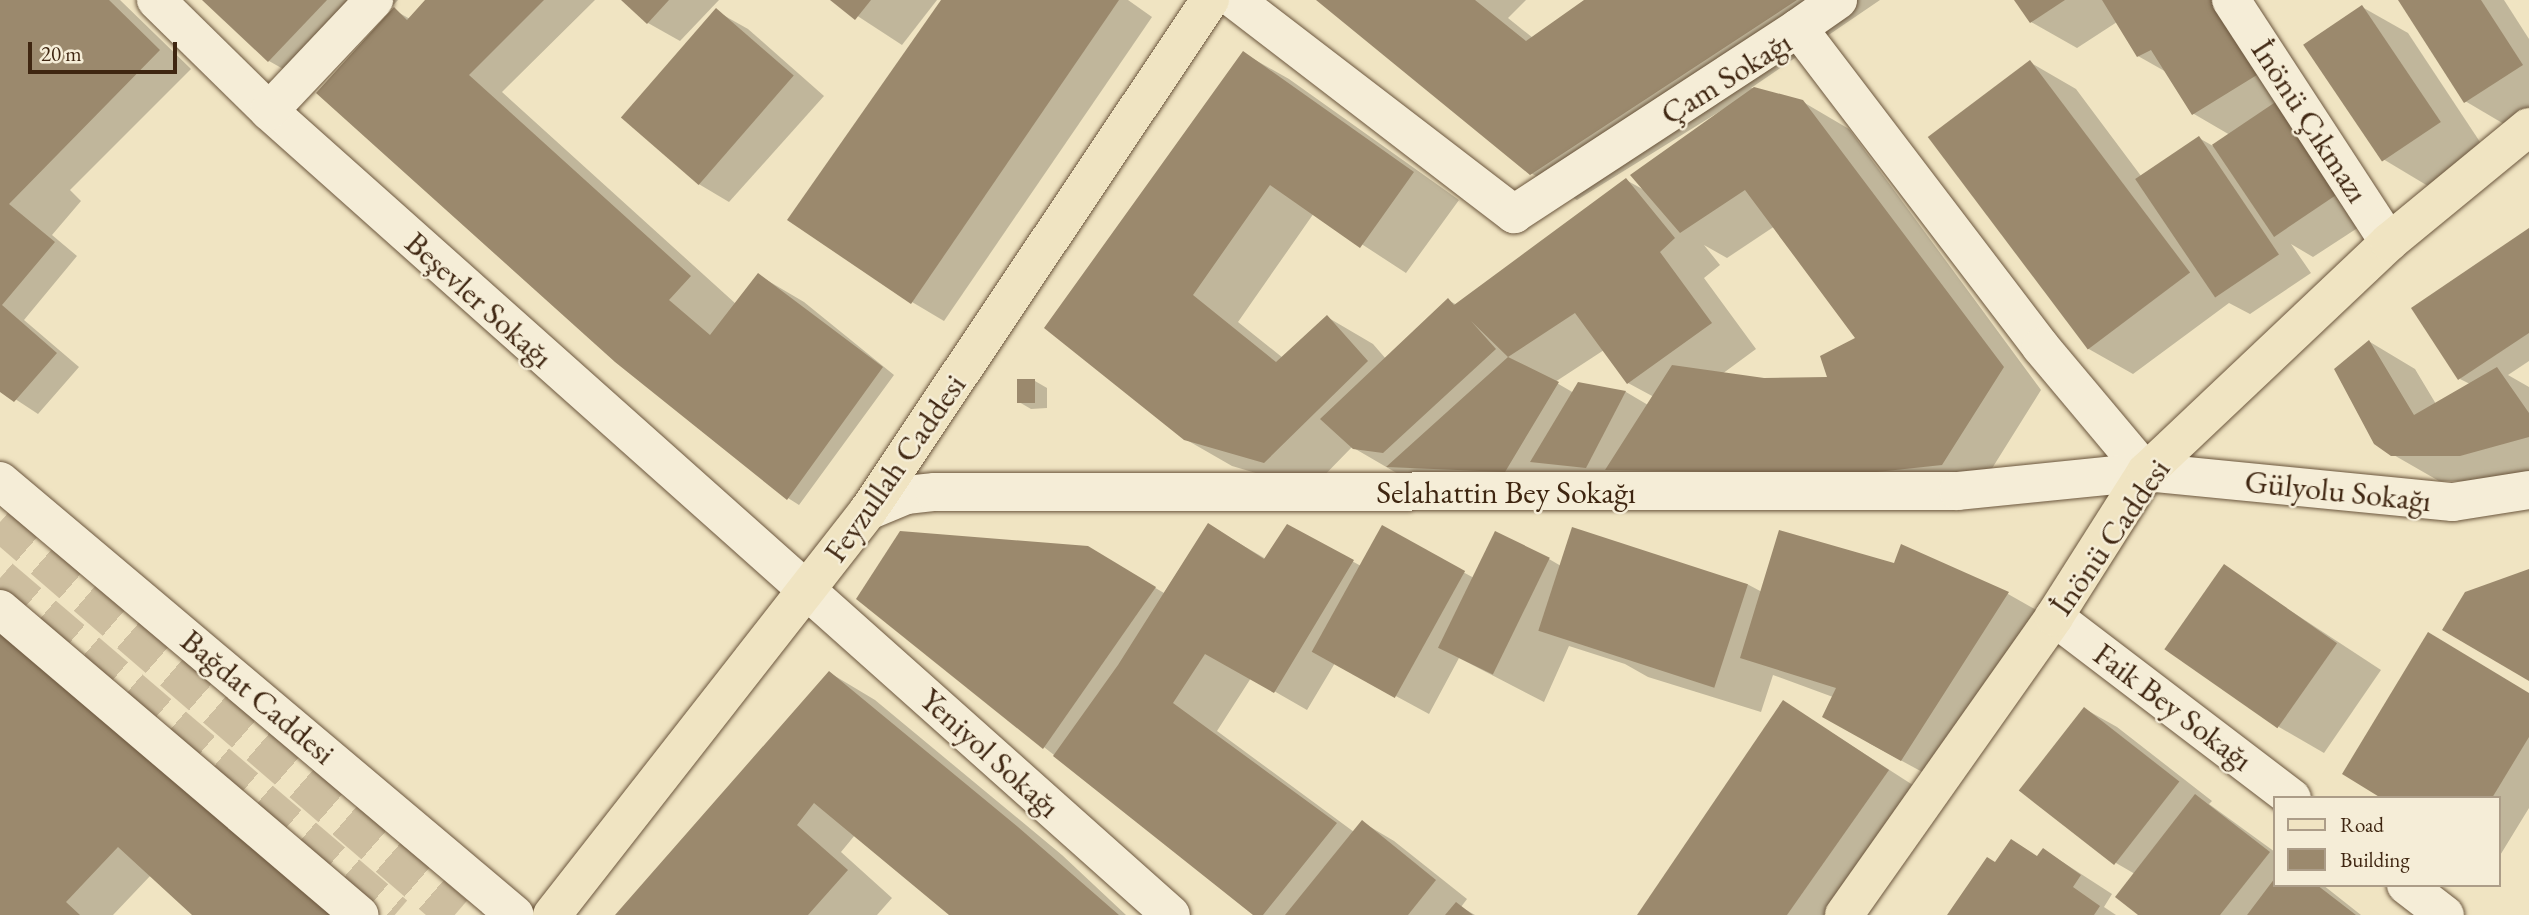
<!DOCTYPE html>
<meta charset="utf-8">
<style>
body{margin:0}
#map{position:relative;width:2529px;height:915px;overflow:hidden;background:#f0e4c2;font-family:"EB Garamond",serif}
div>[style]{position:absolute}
.shadow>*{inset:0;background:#0003}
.building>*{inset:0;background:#9b896d;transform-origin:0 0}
.primary-tunnel>*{height:38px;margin-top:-19px;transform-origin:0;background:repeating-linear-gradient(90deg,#cdbe9f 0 38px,transparent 0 57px)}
.roads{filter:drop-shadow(0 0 2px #6b563d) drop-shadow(0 0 2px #6b563d)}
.street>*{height:38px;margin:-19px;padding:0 19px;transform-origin:19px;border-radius:19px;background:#f5edd7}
.secondary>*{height:38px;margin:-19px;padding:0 19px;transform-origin:19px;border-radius:19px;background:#f5edd7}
.primary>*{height:38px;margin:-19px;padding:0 19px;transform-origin:19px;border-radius:19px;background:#f0e4c2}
span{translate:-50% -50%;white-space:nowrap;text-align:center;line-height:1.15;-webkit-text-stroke:5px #f5edd7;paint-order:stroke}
.street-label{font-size:32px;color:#3f2611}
.legend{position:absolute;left:2273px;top:796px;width:228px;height:91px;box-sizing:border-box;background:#f5edd7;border:2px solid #ac9d88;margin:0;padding:9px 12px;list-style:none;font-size:21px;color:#3f2611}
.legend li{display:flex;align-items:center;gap:14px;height:35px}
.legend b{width:35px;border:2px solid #ac9d88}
.scale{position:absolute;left:28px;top:42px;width:149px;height:32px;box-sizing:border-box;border:4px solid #3f2611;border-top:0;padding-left:9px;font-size:21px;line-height:24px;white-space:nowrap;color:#3f2611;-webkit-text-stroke:5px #f5edd7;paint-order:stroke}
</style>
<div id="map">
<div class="shadow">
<i style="clip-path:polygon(0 0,120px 0,191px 69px,70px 190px,81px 201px,52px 235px,77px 256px,24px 320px,79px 367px,38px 414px,0 389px)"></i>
<i style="clip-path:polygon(206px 0,398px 0,315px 87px,269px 61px)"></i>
<i style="clip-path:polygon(428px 0,595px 0,502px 92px,736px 304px,758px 275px,804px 302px,894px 375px,799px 505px,788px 498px,394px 10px,410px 19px)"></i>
<i style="clip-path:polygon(623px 0,719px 0,680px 41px,648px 23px)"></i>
<i style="clip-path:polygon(833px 0,937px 0,902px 45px)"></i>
<i style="clip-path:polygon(945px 0,1128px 0,1152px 17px,944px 321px,912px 302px)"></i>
<i style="clip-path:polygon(evenodd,1318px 0,1526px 0,1508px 18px,1533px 38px,1587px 0,1880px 0,1751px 88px,1803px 102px,1849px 129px,2041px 390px,1981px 486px,1400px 475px,1352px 447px,1311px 489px,1232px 466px,1185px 439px,1046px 327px,1243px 53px,1289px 79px,1459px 200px,1406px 273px,1314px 213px,1238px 322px,1283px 358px,1327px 317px,1373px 344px,1386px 359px,1448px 300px,1457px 305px,1626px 180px,1646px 191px,1743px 97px,1577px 200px,1531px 173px,1318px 0,1775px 226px,1863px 345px,1829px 378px,1764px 380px,1722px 374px,1756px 349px,1704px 278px,1720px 265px,1704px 245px,1727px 258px,1775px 226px,1318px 0,1604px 350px,1628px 383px,1654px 397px,1648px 405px,1626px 392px,1579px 384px,1574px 393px,1555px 382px,1604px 350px)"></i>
<i style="clip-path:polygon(2016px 0,2249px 0,2379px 214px,2313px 257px,2291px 244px,2311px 273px,2250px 314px,2229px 303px,2133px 374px,2087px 348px,2031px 63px,2076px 89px,2141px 176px,2199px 138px,2213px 146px,2230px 135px,2194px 114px,2168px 73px,2138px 56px,2117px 22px,2077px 48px,2031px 22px)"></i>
<i style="clip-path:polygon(2400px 0,2504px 0,2529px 39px,2529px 108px,2504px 124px,2465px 101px)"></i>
<i style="clip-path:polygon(2362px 7px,2408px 33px,2484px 148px,2428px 186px,2383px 159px)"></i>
<i style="clip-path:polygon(716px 11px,748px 29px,824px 96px,729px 202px,697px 183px)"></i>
<i style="clip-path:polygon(2529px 231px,2529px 361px,2508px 375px,2529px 387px,2529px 475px,2507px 481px,2439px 481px,2392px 454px,2370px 342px,2415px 369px,2436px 404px,2470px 384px,2460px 379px)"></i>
<i style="clip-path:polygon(1035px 381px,1047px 388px,1047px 408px,1031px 409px,1019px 402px)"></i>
<i style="clip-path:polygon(1208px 525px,1266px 559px,1287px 526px,1361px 566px,1382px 528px,1474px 578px,1549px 559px,1561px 566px,1747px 584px,1762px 592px,1895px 565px,1902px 547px,2008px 594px,2054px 620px,1948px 786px,1869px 743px,1833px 697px,1773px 675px,1761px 712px,1648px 677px,1625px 664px,1569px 646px,1544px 702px,1459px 658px,1429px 714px,1335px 663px,1307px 710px,1251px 678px,1217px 731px,1354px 832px,1362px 822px,1394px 841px,1467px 899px,1461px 907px,1475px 915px,1255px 915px,858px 599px,1087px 548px,1164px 593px)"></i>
<i style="clip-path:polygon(2224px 567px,2381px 670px,2324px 753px,2279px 727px)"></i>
<i style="clip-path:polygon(0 614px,195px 915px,151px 875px,113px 915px,0 915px)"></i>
<i style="clip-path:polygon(830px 673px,875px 700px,1062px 855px,1126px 915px,951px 915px,855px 835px,841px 852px,892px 898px,877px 915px,617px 915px)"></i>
<i style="clip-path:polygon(2529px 694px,2529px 808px,2499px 857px,2499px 798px,2384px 798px)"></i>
<i style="clip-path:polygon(1784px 702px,1933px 798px,1850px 915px,1639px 915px)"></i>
<i style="clip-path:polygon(2085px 709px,2117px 727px,2212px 801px,2209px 804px,2275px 852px,2275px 885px,2323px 885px,2361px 915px,2141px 915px,2135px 874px,2116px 863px)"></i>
<i style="clip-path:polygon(2044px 850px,2112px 894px,2104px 907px,2116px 915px,1951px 915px,1995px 864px,2039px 857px)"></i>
</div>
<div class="building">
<i style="clip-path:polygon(0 0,109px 0,160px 50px,9px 204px,55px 242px,2px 305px,57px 353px,14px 402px,0 392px)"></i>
<i style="clip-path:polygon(202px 0,327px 0,268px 62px)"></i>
<i style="clip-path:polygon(425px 0,544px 0,469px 75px,691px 276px,669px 300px,710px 335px,758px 273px,883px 367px,787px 500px,615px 362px,316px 93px,394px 7px,407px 20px)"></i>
<i style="clip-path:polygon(621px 0,669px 0,647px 24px)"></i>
<i style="clip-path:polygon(830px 0,871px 0,855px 20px)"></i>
<i style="clip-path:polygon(941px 0,1119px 0,911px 304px,787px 220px)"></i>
<i style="clip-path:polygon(1316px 0,1475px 0,1526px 41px,1584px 0,1797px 0,1530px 175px)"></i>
<i style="clip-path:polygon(2014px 0,2065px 0,2030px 23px)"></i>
<i style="clip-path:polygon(2102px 0,2220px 0,2265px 70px,2192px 115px,2151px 50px,2137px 57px)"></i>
<i style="clip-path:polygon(2398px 0,2481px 0,2523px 65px,2464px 103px)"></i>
<i style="left:2362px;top:5px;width:141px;height:71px;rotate:56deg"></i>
<i style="left:716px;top:8px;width:103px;height:145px;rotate:41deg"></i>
<i style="clip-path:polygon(1243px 51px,1414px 172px,1360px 248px,1270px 185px,1193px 295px,1276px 362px,1327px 315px,1368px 361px,1264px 463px,1184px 440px,1044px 328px)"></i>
<i style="left:2030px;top:60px;width:266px;height:128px;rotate:53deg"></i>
<i style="clip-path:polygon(1754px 87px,1803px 100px,2004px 367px,1942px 465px,1858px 474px,1605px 470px,1672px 365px,1764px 378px,1827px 377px,1820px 356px,1855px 338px,1745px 190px,1680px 233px,1630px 175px)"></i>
<i style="left:2280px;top:99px;width:111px;height:82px;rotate:56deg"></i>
<i style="left:2199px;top:136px;width:143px;height:77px;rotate:56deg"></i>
<i style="clip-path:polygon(1626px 178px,1675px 238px,1660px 252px,1712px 323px,1627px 384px,1575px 313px,1508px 357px,1559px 382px,1505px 472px,1386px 467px,1508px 357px,1471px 321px,1496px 349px,1383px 453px,1353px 449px,1320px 419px,1448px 298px,1454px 305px)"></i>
<i style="clip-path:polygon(2529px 228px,2529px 333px,2458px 380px,2411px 308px)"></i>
<i style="clip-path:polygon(2369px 340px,2414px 415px,2497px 367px,2529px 413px,2529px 437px,2460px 456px,2391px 456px,2374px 444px,2334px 369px)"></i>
<i style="left:1017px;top:379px;width:18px;height:24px"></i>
<i style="clip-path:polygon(1578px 382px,1626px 391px,1586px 468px,1530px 462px)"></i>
<i style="clip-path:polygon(1208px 523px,1264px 559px,1287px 524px,1354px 560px,1274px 693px,1205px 654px,1173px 703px,1337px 823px,1263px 915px,1253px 915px,1053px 756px,1118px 665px)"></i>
<i style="left:1382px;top:525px;width:95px;height:145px;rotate:29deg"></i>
<i style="left:1572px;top:527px;width:185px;height:109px;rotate:18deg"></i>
<i style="clip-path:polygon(1779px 530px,1894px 563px,1901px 544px,2009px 592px,1901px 761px,1822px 717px,1836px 688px,1740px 658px)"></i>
<i style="clip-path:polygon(900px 531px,1088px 546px,1156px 587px,1043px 749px,856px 599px)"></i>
<i style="left:1495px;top:531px;width:61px;height:130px;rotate:26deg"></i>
<i style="left:2224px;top:564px;width:138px;height:104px;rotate:35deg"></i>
<i style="clip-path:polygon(2529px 569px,2529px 681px,2442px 630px,2465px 592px)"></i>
<i style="clip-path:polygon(0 624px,341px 915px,192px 915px,118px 847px,66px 902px,80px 915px,0 915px)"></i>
<i style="clip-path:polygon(2428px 632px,2529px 693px,2529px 737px,2492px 798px,2381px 798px,2342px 774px)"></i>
<i style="clip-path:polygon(829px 671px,1018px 827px,1119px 915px,949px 915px,814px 803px,797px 825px,848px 870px,808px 915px,615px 915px)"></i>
<i style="clip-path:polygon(1783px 700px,1889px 770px,1787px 915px,1637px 915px)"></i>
<i style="left:2084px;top:707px;width:121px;height:106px;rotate:38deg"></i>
<i style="clip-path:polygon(2195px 794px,2270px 852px,2220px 915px,2138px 915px,2115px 897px)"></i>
<i style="clip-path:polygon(1362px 820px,1436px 880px,1408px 915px,1285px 915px)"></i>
<i style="clip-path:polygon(2011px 839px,2037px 856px,2043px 848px,2081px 875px,2073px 887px,2100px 906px,2094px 915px,1947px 915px,1987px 857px,1995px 862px)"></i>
<i style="clip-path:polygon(2275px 878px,2275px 885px,2317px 885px,2356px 915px,2247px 915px)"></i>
<i style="clip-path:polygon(1456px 902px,1473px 915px,1445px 915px)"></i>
</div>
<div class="primary-tunnel">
<i style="left:0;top:522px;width:601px;rotate:40.82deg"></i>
<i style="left:0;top:578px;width:519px;rotate:40.47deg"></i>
</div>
<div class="roads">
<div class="street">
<i style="left:156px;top:0;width:158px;rotate:44.5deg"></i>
<i style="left:269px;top:111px;width:1208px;rotate:41.71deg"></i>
<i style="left:1235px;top:0;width:352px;rotate:37.5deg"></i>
<i style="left:1514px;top:214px;width:339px;rotate:-33.2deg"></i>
<i style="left:1798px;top:28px;width:401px;rotate:52.7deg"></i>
<i style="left:2041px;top:347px;width:163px;rotate:50deg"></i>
<i style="left:2146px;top:472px;width:308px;rotate:5.6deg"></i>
<i style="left:2453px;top:502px;width:77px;rotate:-9deg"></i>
<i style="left:2231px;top:0;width:289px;rotate:56.9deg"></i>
<i style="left:1798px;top:28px;width:49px;rotate:-35deg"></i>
<i style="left:269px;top:111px;width:153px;rotate:-46.6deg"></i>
<i style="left:0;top:481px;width:673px;rotate:40.12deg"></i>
<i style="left:0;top:609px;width:472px;rotate:40.4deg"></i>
<i style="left:2054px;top:617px;width:299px;rotate:37.3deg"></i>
<i style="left:2406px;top:885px;width:49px;rotate:37.6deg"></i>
</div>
<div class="secondary">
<i style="left:868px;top:511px;width:41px;rotate:-22.8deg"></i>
<i style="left:906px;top:495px;width:29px;rotate:-6deg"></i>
<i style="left:935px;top:492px;width:1023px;rotate:-0.06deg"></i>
<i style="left:1958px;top:491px;width:189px;rotate:-5.8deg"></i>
</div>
<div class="primary">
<i style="left:552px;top:915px;width:513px;rotate:-51.97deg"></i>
<i style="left:868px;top:511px;width:615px;rotate:-56.21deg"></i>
<i style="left:1844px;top:915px;width:365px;rotate:-54.8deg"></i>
<i style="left:2054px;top:617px;width:172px;rotate:-57.6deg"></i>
<i style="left:2146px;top:472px;width:335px;rotate:-43.4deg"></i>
<i style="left:2389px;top:242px;width:181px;rotate:-39.4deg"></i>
</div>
</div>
<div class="street-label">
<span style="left:1726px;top:78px;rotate:-32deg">Çam Sokağı</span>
<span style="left:2310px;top:121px;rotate:57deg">İnönü Çıkmazı</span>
<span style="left:479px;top:300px;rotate:42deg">Beşevler Sokağı</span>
<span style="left:895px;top:468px;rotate:-55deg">Feyzullah Caddesi</span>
<span style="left:2338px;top:491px;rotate:6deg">Gülyolu Sokağı</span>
<span style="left:1506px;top:492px">Selahattin Bey Sokağı</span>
<span style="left:2110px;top:537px;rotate:-55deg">İnönü Caddesi</span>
<span style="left:258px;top:697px;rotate:40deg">Bağdat Caddesi</span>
<span style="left:2173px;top:707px;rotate:37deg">Faik Bey Sokağı</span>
<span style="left:990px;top:753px;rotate:42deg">Yeniyol Sokağı</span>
</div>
<ul class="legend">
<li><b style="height:9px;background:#f0e4c2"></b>Road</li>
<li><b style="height:19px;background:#9b896d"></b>Building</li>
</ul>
<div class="scale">20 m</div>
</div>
